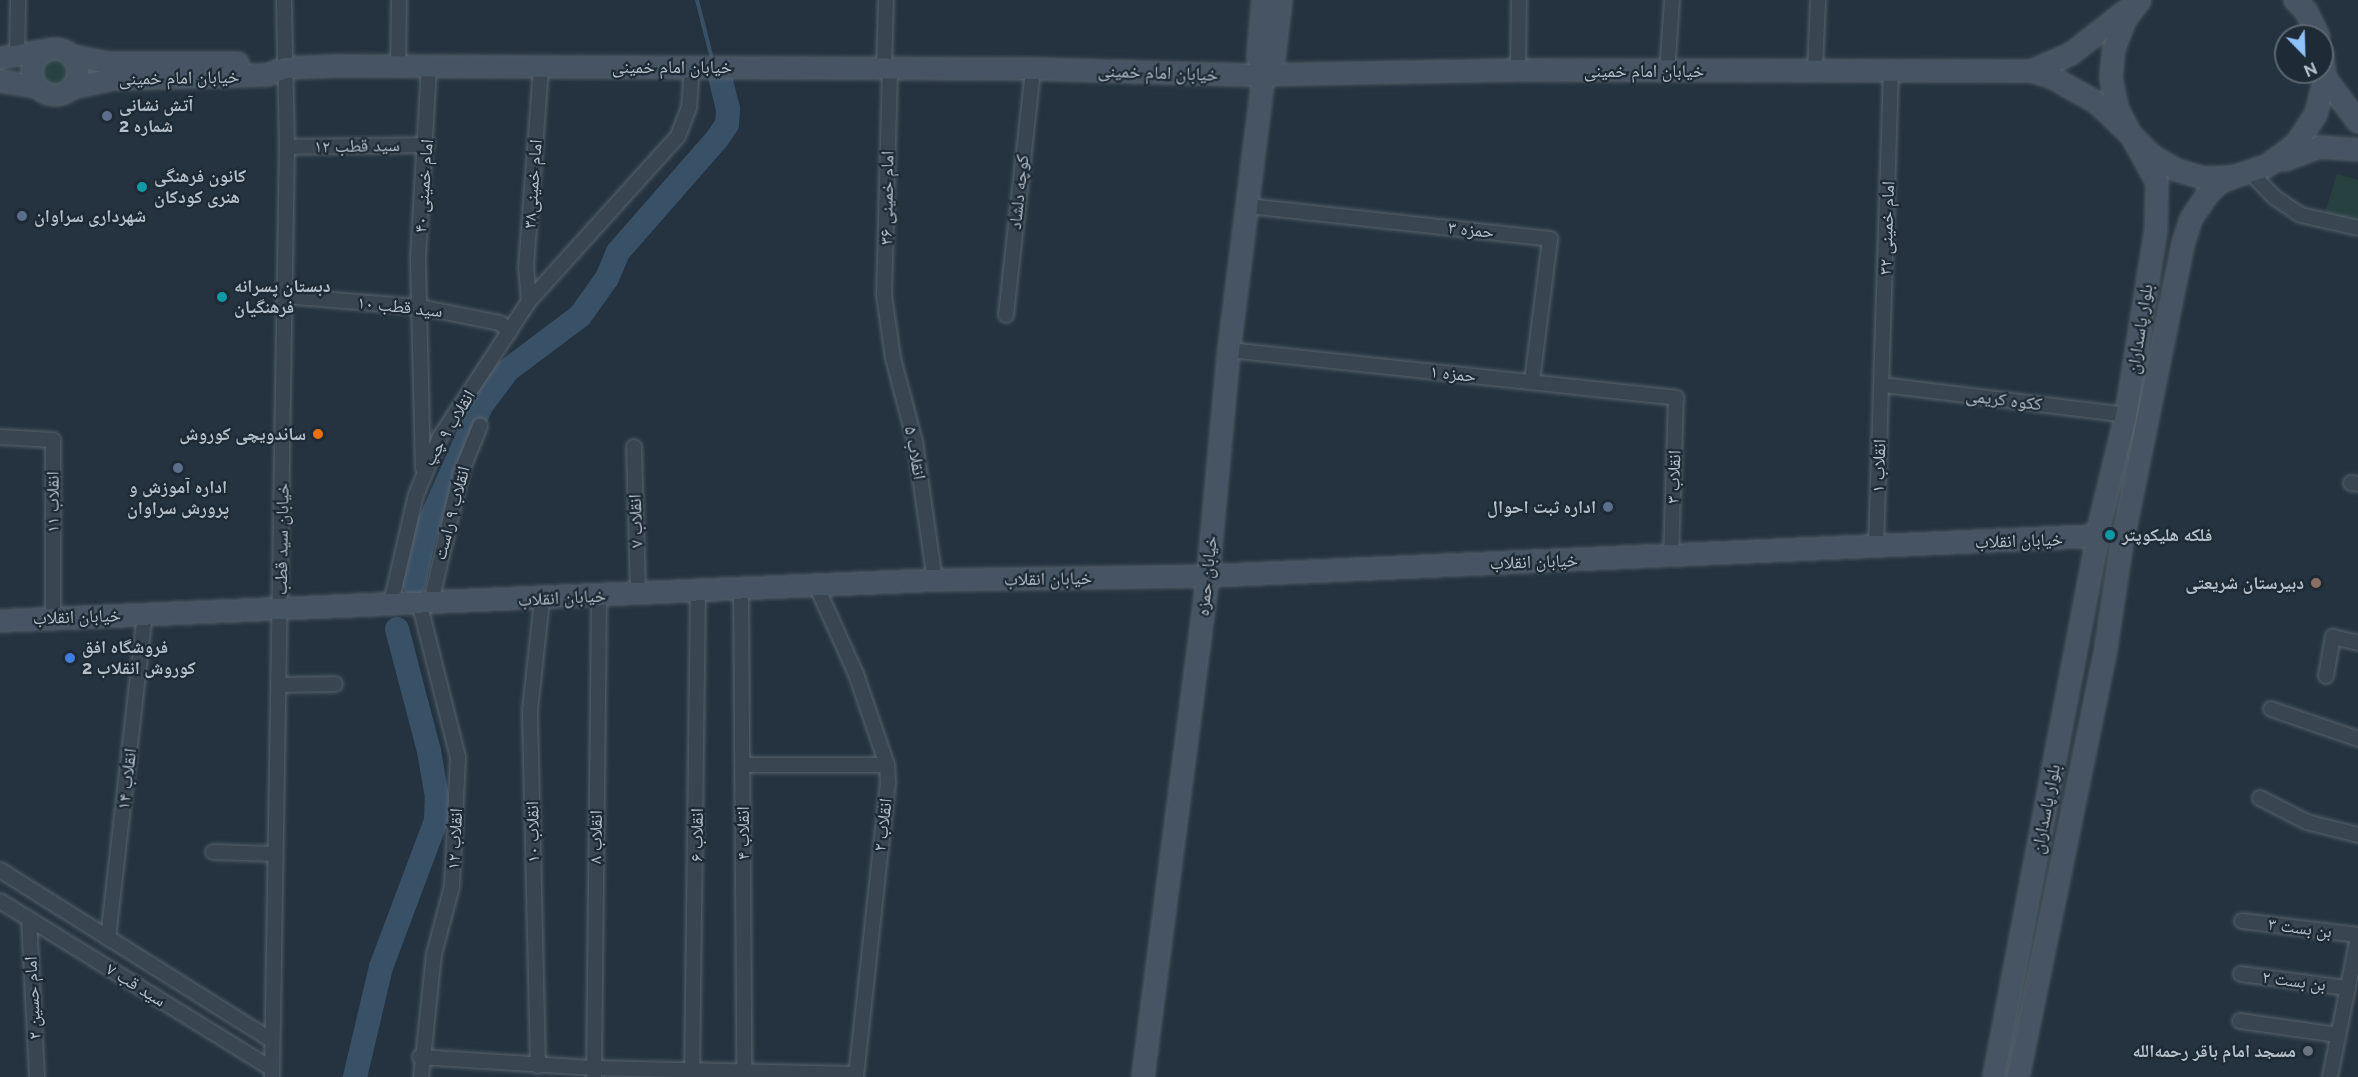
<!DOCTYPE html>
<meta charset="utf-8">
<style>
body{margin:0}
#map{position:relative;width:2358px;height:1077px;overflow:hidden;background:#253340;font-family:Raleway,"Noto Naskh Arabic",sans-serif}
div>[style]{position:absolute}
.green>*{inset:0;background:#274141}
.round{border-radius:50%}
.stream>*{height:4px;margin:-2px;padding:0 2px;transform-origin:2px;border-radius:2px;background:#395167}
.river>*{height:24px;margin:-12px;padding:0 12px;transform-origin:12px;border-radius:12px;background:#395167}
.roads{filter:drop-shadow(0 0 2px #57636d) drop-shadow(0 0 2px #57636d)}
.street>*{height:14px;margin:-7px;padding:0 7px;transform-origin:7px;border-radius:7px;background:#394550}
.secondary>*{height:20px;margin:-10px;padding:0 10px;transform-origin:10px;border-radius:10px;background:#475463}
.secondary>.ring{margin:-10px;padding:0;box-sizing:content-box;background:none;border:20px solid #475463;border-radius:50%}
.dots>*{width:16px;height:16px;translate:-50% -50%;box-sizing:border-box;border:3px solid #1e2a35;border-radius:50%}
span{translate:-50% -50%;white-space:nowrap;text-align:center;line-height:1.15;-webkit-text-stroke:4.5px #1e2a35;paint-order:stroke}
.street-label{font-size:18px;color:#b6c0ca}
.poi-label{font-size:18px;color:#b6c0ca;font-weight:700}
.left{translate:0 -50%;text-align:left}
.right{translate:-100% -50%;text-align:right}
.north{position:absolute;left:2274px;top:24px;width:60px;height:60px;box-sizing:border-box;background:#1e2a35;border:2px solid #5b6671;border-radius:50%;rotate:157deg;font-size:16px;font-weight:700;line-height:24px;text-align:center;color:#b6c0ca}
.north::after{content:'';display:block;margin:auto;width:21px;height:27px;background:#8ec1f8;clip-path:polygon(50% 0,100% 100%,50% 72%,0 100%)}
</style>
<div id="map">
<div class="green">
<i class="round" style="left:39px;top:56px;width:32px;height:32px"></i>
<i style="clip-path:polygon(2337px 174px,2358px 180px,2358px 222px,2325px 213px)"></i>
</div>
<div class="stream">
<i style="left:697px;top:0;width:57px;rotate:75.7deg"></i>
</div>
<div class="river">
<i style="left:414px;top:583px;width:51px;rotate:-77.6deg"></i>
<i style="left:425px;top:533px;width:139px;rotate:-66.2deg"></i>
<i style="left:481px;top:406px;width:45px;rotate:-53.1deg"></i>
<i style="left:508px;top:370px;width:90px;rotate:-36.9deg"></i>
<i style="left:580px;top:316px;width:47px;rotate:-54.6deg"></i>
<i style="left:607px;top:278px;width:28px;rotate:-67deg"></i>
<i style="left:618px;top:252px;width:150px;rotate:-48.8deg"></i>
<i style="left:717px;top:139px;width:18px;rotate:-56deg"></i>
<i style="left:727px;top:124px;width:15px;rotate:-86deg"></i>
<i style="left:728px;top:109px;width:32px;rotate:-104deg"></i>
<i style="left:355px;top:1077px;width:113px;rotate:-76.7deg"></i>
<i style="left:381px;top:967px;width:156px;rotate:-69.4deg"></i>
<i style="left:436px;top:821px;width:24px;rotate:-88deg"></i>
<i style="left:437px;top:797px;width:47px;rotate:-99.9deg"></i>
<i style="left:429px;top:751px;width:126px;rotate:-104.7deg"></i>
</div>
<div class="roads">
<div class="street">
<i style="left:17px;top:58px;width:58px;rotate:-89deg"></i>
<i style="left:398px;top:67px;width:67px;rotate:-89.1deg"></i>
<i style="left:884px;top:68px;width:68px;rotate:-88.3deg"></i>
<i style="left:890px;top:68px;width:227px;rotate:91.5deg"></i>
<i style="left:884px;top:295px;width:64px;rotate:81.9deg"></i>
<i style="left:893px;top:358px;width:87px;rotate:75.3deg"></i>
<i style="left:915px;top:442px;width:139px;rotate:81.8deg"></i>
<i style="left:1518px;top:70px;width:70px;rotate:-89.2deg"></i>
<i style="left:1815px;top:70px;width:70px;rotate:-87.5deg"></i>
<i style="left:1667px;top:72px;width:72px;rotate:-86deg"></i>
<i style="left:287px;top:147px;width:140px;rotate:-0.8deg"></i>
<i style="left:2251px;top:173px;width:33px;rotate:46deg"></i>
<i style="left:2274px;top:197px;width:32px;rotate:34deg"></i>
<i style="left:2301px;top:215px;width:58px;rotate:12.8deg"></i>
<i style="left:1248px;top:206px;width:304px;rotate:6.2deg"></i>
<i style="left:1550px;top:239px;width:144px;rotate:97.2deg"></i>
<i style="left:284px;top:296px;width:136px;rotate:4.6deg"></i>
<i style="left:420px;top:307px;width:82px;rotate:11.3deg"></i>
<i style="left:500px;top:323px;width:13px;rotate:42deg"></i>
<i style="left:529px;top:301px;width:33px;rotate:-95deg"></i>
<i style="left:526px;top:268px;width:202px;rotate:-85.7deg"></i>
<i style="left:1006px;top:315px;width:247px;rotate:-83.7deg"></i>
<i style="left:1229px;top:350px;width:450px;rotate:6.1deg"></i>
<i style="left:1676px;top:398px;width:158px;rotate:91.8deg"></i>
<i style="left:1883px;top:385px;width:245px;rotate:7deg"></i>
<i style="left:0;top:437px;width:53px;rotate:3.2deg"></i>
<i style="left:53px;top:440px;width:178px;rotate:90deg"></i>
<i style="left:634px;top:447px;width:147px;rotate:88.4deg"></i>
<i style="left:423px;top:468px;width:210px;rotate:-91.4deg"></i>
<i style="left:418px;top:258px;width:192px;rotate:-86.7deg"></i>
<i style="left:2351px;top:483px;width:7px;rotate:8deg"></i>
<i style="left:1876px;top:547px;width:475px;rotate:-88.2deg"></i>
<i style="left:816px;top:585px;width:98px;rotate:65.8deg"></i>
<i style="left:856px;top:674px;width:96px;rotate:71.2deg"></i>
<i style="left:887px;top:765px;width:17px;rotate:87deg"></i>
<i style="left:888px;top:782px;width:297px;rotate:96.2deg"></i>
<i style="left:741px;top:590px;width:487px;rotate:89.6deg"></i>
<i style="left:419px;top:602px;width:160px;rotate:75.9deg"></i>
<i style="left:458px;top:757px;width:129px;rotate:92.7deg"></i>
<i style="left:452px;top:886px;width:70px;rotate:104.8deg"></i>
<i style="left:434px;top:954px;width:124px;rotate:96deg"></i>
<i style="left:431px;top:602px;width:132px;rotate:-76.9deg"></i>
<i style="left:461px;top:473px;width:51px;rotate:-68deg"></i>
<i style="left:391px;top:603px;width:111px;rotate:-77deg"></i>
<i style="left:416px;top:495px;width:63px;rotate:-67.5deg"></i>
<i style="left:440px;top:437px;width:163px;rotate:-56.8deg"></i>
<i style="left:529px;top:301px;width:222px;rotate:-47.9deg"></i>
<i style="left:678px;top:136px;width:30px;rotate:-69deg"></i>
<i style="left:689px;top:108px;width:41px;rotate:-85.8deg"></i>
<i style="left:2326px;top:676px;width:40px;rotate:-80deg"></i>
<i style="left:2333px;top:637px;width:26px;rotate:13deg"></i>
<i style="left:279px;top:685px;width:56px;rotate:-1deg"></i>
<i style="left:2271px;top:709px;width:92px;rotate:19deg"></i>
<i style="left:743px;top:765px;width:144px"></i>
<i style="left:2260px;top:798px;width:53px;rotate:27.1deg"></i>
<i style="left:2307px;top:822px;width:53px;rotate:14.3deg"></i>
<i style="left:213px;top:852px;width:61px;rotate:1.9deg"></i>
<i style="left:0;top:870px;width:320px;rotate:32.1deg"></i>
<i style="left:0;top:901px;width:320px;rotate:31.7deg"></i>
<i style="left:29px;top:919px;width:158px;rotate:87.1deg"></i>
<i style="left:2242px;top:921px;width:117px;rotate:6.9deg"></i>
<i style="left:112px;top:941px;width:5px;rotate:-143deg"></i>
<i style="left:108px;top:938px;width:325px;rotate:-83.5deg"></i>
<i style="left:2241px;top:974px;width:108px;rotate:7.5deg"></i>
<i style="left:2240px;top:1021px;width:99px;rotate:8.1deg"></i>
<i style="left:420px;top:1057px;width:174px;rotate:3.6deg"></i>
<i style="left:594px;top:1068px;width:262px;rotate:1.3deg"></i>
<i style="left:538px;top:1066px;width:356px;rotate:-91.3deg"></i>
<i style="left:530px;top:710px;width:112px;rotate:-83.8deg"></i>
<i style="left:272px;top:1077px;width:930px;rotate:-89.08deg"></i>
<i style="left:287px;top:147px;width:147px;rotate:-91.2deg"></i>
<i style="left:594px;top:1077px;width:481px;rotate:-89.4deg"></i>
<i style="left:692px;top:1077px;width:484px;rotate:-89.3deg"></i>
<i style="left:2330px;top:1077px;width:143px;rotate:-78.7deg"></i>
</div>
<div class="secondary">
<i style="left:1263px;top:0;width:57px;rotate:95deg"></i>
<i style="left:1258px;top:57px;width:19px;rotate:72deg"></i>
<i style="left:2140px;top:0;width:25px;rotate:127deg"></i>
<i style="left:2125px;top:20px;width:30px;rotate:111deg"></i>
<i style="left:2114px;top:48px;width:30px;rotate:96deg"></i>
<i style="left:2111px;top:78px;width:31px;rotate:79deg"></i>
<i style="left:2117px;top:108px;width:30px;rotate:63deg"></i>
<i style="left:2131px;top:135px;width:28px;rotate:45deg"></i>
<i style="left:2151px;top:155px;width:29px;rotate:31deg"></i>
<i style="left:2176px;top:170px;width:29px;rotate:16deg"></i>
<i style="left:2204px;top:178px;width:29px;rotate:-2deg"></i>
<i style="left:2233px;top:177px;width:36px;rotate:-18deg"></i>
<i style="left:2267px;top:166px;width:36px;rotate:-37deg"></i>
<i style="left:2296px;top:144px;width:36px;rotate:-56deg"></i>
<i style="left:2316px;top:114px;width:37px;rotate:-76deg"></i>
<i style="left:2325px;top:78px;width:25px;rotate:-97deg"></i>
<i style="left:2295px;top:0;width:16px;rotate:45deg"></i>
<i style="left:2306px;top:11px;width:28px;rotate:64deg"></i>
<i class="ring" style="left:32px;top:49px;width:26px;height:26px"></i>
<i style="left:72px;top:56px;width:37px;rotate:11deg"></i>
<i style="left:108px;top:63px;width:130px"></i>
<i style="left:0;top:58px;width:44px;rotate:-9.2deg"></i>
<i style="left:2032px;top:71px;width:43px;rotate:-23.6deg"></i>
<i style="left:2071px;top:54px;width:71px;rotate:-38.2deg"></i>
<i style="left:2325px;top:78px;width:55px;rotate:53.1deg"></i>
<i style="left:0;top:81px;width:37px;rotate:9deg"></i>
<i style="left:72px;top:88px;width:42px;rotate:-12.4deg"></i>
<i style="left:113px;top:79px;width:154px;rotate:-1.5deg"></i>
<i style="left:267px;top:75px;width:19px;rotate:-21deg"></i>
<i style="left:285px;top:68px;width:53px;rotate:-2.2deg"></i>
<i style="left:338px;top:66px;width:695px;rotate:0.25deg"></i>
<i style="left:1033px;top:69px;width:220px;rotate:1.6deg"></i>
<i style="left:1253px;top:75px;width:265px;rotate:-1.1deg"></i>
<i style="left:1518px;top:70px;width:514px;rotate:0.11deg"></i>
<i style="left:2032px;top:71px;width:22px;rotate:18deg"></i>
<i style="left:2053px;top:78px;width:49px;rotate:29.2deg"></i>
<i style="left:2096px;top:102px;width:48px;rotate:43.3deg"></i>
<i style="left:2131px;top:135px;width:54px;rotate:61deg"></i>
<i style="left:2157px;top:182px;width:48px;rotate:91.2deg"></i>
<i style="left:2156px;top:230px;width:187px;rotate:99.2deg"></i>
<i style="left:2126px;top:415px;width:115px;rotate:103.6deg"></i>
<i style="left:2284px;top:160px;width:37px;rotate:-20deg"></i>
<i style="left:2319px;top:147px;width:39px;rotate:4deg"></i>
<i style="left:2124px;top:534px;width:296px;rotate:-78.5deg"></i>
<i style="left:2183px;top:244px;width:26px;rotate:-72deg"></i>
<i style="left:2191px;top:219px;width:30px;rotate:-56deg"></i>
<i style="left:2208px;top:194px;width:16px;rotate:-45deg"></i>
<i style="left:2219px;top:183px;width:13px;rotate:-23deg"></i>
<i style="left:0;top:621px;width:936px;rotate:-2.51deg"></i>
<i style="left:935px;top:580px;width:273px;rotate:-0.8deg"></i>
<i style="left:1208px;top:576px;width:889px;rotate:-2.58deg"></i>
<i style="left:1143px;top:1077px;width:505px;rotate:-82.61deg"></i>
<i style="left:1208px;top:576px;width:227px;rotate:-84.7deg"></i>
<i style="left:1229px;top:350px;width:264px;rotate:-82.8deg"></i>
<i style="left:1262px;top:88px;width:13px;rotate:-81deg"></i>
<i style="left:1264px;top:75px;width:20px;rotate:-60deg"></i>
<i style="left:1274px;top:58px;width:58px;rotate:-83.1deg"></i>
<i style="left:1994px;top:1077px;width:547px;rotate:-79.14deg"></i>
<i style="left:2018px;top:1077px;width:439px;rotate:-78.4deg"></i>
<i style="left:2106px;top:647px;width:105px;rotate:-81.3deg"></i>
</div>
</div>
<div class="dots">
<i style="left:107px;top:116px;background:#5c6f8a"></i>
<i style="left:142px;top:187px;background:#0f9aa8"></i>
<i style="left:22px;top:216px;background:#5c6f8a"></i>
<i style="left:222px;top:297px;background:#0f9aa8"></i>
<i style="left:318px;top:434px;background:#e8710a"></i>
<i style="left:178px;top:468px;background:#5c6f8a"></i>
<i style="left:1608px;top:507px;background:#5c6f8a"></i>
<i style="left:2110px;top:535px;background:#0f9aa8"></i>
<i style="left:2316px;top:583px;background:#8d6e63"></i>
<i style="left:70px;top:658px;background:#3f7fe0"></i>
<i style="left:2308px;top:1051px;background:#6b7280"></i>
</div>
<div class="street-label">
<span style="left:672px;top:67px">خیابان امام خمینی</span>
<span style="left:1644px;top:71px">خیابان امام خمینی</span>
<span style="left:1158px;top:73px;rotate:2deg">خیابان امام خمینی</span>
<span style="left:179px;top:78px;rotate:-1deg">خیابان امام خمینی</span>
<span style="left:357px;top:146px;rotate:-1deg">سید قطب ۱۲</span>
<span style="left:533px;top:184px;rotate:-86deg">امام خمینی۳۸</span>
<span style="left:424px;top:186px;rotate:-86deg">امام خمینی ۴۰</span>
<span style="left:1019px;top:192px;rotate:-84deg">کوچه دلشاد</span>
<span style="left:887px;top:198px;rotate:-89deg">امام خمینی ۳۶</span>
<span style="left:1887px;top:228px;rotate:-88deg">امام خمینی ۳۲</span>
<span style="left:1471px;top:230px;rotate:6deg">حمزه ۳</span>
<span style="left:400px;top:307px;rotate:6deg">سید قطب ۱۰</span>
<span style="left:2140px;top:329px;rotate:-81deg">بلوار پاسداران</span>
<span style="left:1453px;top:374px;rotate:6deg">حمزه ۱</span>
<span style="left:2004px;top:400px;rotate:7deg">ککوه کریمی</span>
<span style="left:449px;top:428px;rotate:-59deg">انقلاب ۹ چپ</span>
<span style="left:915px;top:453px;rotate:80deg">انقلاب ۵</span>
<span style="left:1879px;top:466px;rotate:-88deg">انقلاب ۱</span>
<span style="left:1674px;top:477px;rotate:-88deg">انقلاب ۳</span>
<span style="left:53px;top:502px;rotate:-90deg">انقلاب ۱۱</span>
<span style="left:452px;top:513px;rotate:-75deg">انقلاب ۹ راست</span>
<span style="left:636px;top:521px;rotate:-92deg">انقلاب ۷</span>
<span style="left:282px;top:539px;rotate:-89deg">خیابان سید قطب</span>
<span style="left:2019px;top:541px;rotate:-2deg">خیابان انقلاب</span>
<span style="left:1534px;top:562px;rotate:-2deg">خیابان انقلاب</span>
<span style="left:1207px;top:576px;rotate:-84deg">خیابان حمزه</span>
<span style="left:1048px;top:579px;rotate:-1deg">خیابان انقلاب</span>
<span style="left:562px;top:598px;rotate:-3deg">خیابان انقلاب</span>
<span style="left:77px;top:617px;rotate:-2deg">خیابان انقلاب</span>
<span style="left:127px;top:779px;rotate:-83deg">انقلاب ۱۴</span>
<span style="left:2046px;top:809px;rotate:-79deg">بلوار پاسداران</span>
<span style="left:883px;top:825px;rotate:-83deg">انقلاب ۲</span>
<span style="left:533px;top:832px;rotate:-91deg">انقلاب ۱۰</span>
<span style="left:743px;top:833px;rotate:-90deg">انقلاب ۴</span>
<span style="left:697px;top:835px;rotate:-89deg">انقلاب ۶</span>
<span style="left:596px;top:837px;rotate:-89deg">انقلاب ۸</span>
<span style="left:455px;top:839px;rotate:-87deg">انقلاب ۱۲</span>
<span style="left:2300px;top:928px;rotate:7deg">بن بست ۳</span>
<span style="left:2294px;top:981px;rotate:7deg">بن بست ۲</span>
<span style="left:136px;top:985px;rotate:32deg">سید قب ۷</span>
<span style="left:33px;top:998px;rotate:-93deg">امام حسین ۲</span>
</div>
<div class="poi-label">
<span class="left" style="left:119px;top:116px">آتش نشانی<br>شماره 2</span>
<span class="left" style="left:154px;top:187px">کانون فرهنگی<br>هنری کودکان</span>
<span class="left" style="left:34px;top:216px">شهرداری سراوان</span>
<span class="left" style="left:234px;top:297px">دبستان پسرانه<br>فرهنگیان</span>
<span class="right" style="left:306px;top:434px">ساندویچی کوروش</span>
<span style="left:178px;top:498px">اداره آموزش و<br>پرورش سراوان</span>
<span class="right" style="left:1596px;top:507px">اداره ثبت احوال</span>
<span class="left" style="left:2122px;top:535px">فلکه هلیکوپتر</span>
<span class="right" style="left:2304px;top:583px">دبیرستان شریعتی</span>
<span class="left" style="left:82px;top:658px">فروشگاه افق<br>کوروش انقلاب 2</span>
<span class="right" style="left:2296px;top:1051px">مسجد امام باقر رحمه‌الله</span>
</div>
<div class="north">N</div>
</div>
